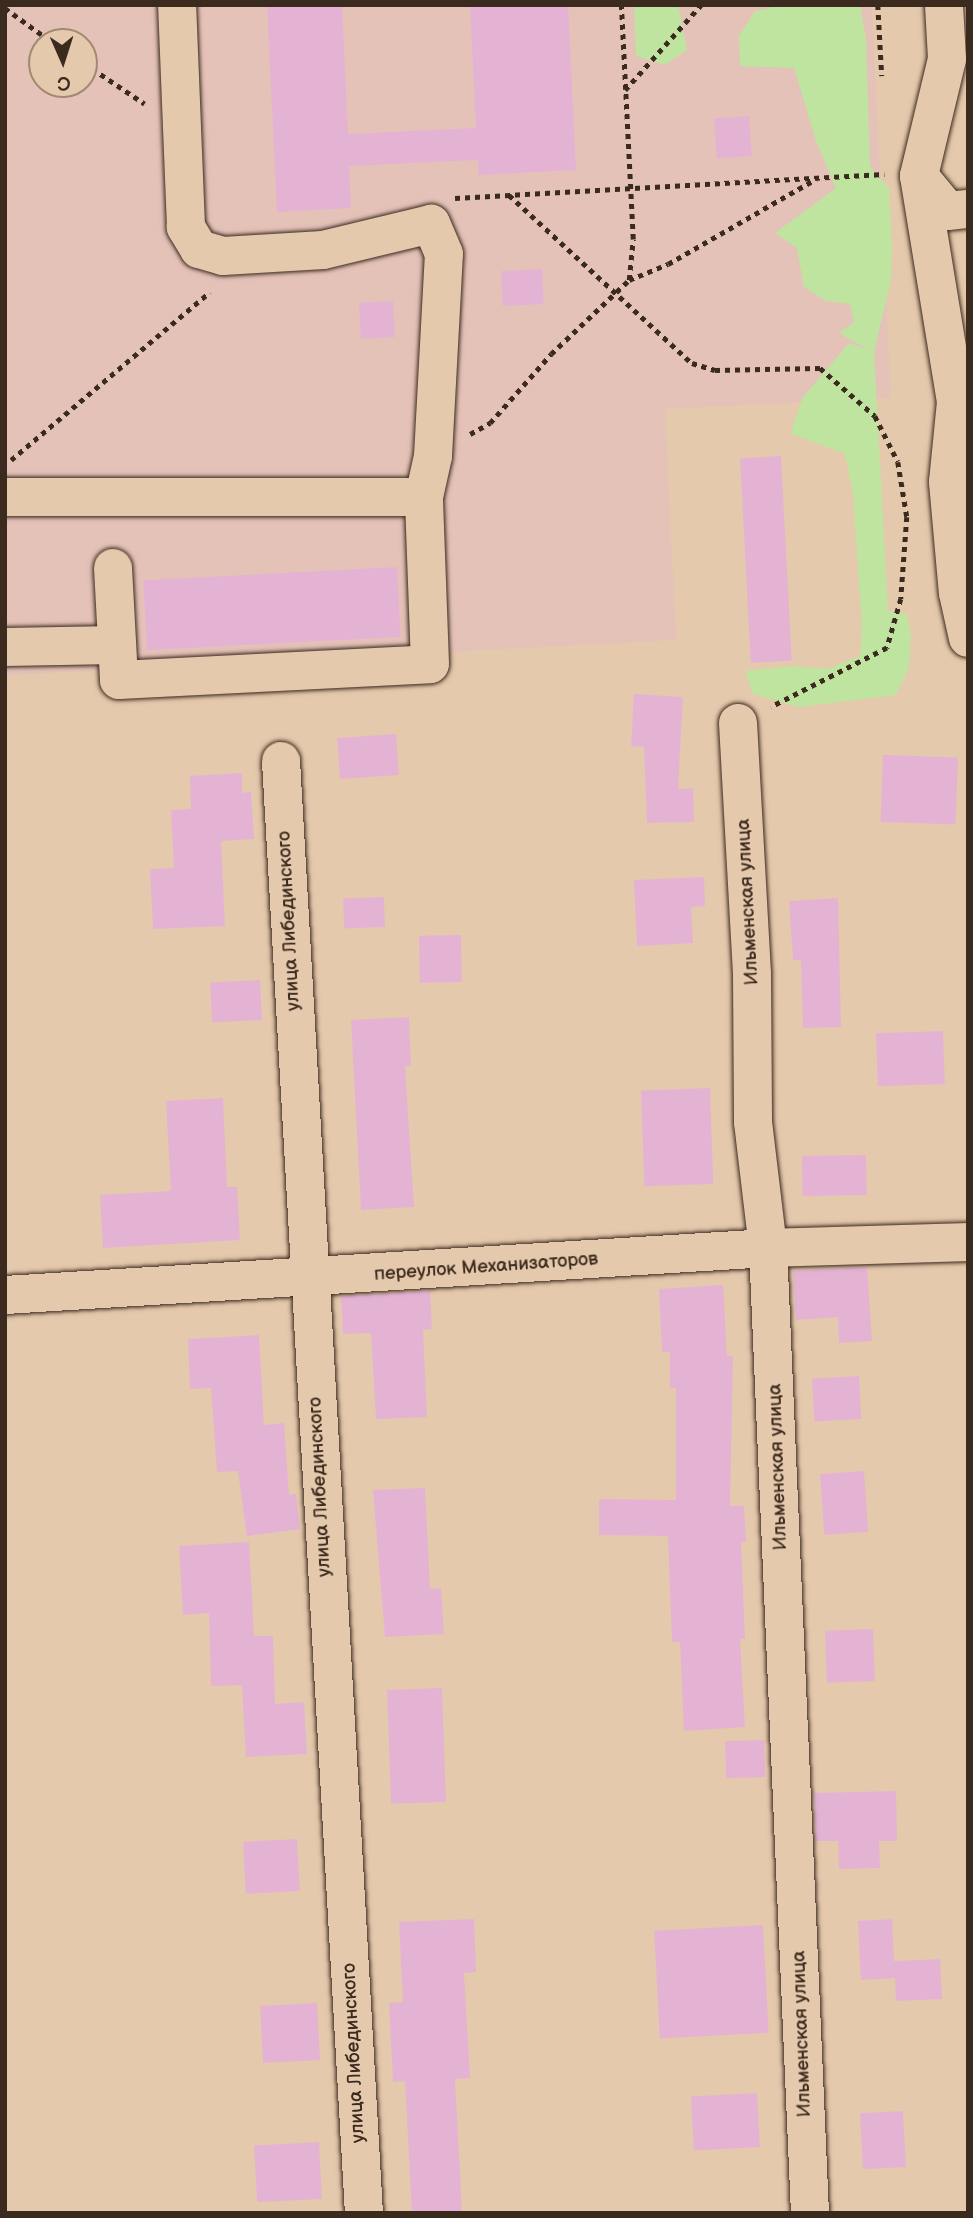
<!DOCTYPE html>
<meta charset="utf-8">
<style>
body{margin:0}
#map{position:relative;width:973px;height:2218px;overflow:hidden;background:#e5c9ac;font-family:"Balsamiq Sans",sans-serif}
div>[style]{position:absolute}
.built>*{inset:0;background:#e5c2b8}
.green>*{inset:0;background:#bee49f}
.building>*{inset:0;background:#e4b3d3;transform-origin:0 0}
.path>*{height:4.5px;margin-top:-2.25px;transform-origin:0;background:repeating-linear-gradient(90deg,#3b2a1e 0 5px,transparent 0 10px)}
.roads{filter:drop-shadow(0 0 2px #3b2a1e) drop-shadow(0 0 2px #3b2a1e)}
.minor>*{height:38px;margin:-19px;padding:0 19px;transform-origin:19px;border-radius:19px;background:#e5c9ac}
span{translate:-50% -50%;white-space:nowrap;text-align:center;line-height:1.15;-webkit-text-stroke:5px #e5c9ac;paint-order:stroke}
.street-label{font-size:19px;color:#3b2a1e}
.frame{position:absolute;inset:0;border:7px solid #3b2a1e;pointer-events:none}
.north{position:absolute;left:28px;top:28px;width:70px;height:70px;box-sizing:border-box;background:#e5c9ac;border:2px solid #a18973;border-radius:50%;rotate:177deg;font-size:19px;font-weight:700;line-height:28px;text-align:center;color:#3b2a1e}
.north::after{content:'';display:block;margin:auto;width:24px;height:32px;background:#3b2a1e;clip-path:polygon(50% 0,100% 100%,50% 72%,0 100%)}
</style>
<div id="map">
<div class="built">
<i style="clip-path:polygon(evenodd,5px 5px,872px 5px,891px 398px,665px 409px,676px 640px,5px 675px,5px 5px,42px 42px,84px 42px,84px 84px,42px 84px,42px 42px)"></i>
</div>
<div class="green">
<i style="clip-path:polygon(634px 5px,678px 5px,687px 50px,665px 65px,636px 56px)"></i>
<i style="clip-path:polygon(784px 5px,860px 5px,866px 39px,870px 167px,889px 188px,892px 246px,891px 280px,874px 352px,888px 611px,907px 614px,911px 635px,909px 667px,896px 695px,799px 707px,753px 694px,745px 671px,794px 666px,827px 669px,860px 656px,862px 628px,853px 494px,845px 454px,792px 434px,793px 425px,803px 397px,849px 343px,869px 350px,839px 333px,854px 322px,850px 304px,826px 301px,804px 287px,797px 248px,775px 233px,836px 188px,816px 141px,794px 68px,740px 66px,739px 36px,755px 11px)"></i>
</div>
<div class="building">
<i style="clip-path:polygon(267px 5px,342px 5px,348px 134px,476px 128px,470px 5px,568px 5px,576px 170px,478px 175px,478px 160px,349px 166px,351px 208px,277px 212px)"></i>
<i style="left:749px;top:116px;width:40px;height:35px;rotate:86deg"></i>
<i style="left:542px;top:269px;width:35px;height:41px;rotate:87deg"></i>
<i style="left:393px;top:301px;width:36px;height:34px;rotate:87deg"></i>
<i style="left:781px;top:456px;width:205px;height:41px;rotate:87deg"></i>
<i style="left:397px;top:567px;width:70px;height:254px;rotate:87deg"></i>
<i style="clip-path:polygon(634px 694px,683px 697px,678px 789px,693px 788px,694px 822px,647px 823px,644px 747px,631px 746px)"></i>
<i style="left:396px;top:734px;width:41px;height:59px;rotate:86deg"></i>
<i style="left:883px;top:755px;width:75px;height:67px;rotate:2deg"></i>
<i style="clip-path:polygon(242px 773px,242px 793px,251px 792px,254px 839px,221px 841px,225px 926px,153px 929px,150px 869px,174px 868px,171px 810px,191px 809px,190px 776px)"></i>
<i style="clip-path:polygon(704px 877px,705px 906px,691px 907px,693px 943px,637px 946px,634px 880px)"></i>
<i style="left:384px;top:897px;width:30px;height:41px;rotate:88deg"></i>
<i style="clip-path:polygon(838px 898px,841px 1027px,803px 1028px,801px 960px,793px 960px,789px 901px)"></i>
<i style="left:461px;top:935px;width:47px;height:42px;rotate:89deg"></i>
<i style="left:260px;top:980px;width:40px;height:50px;rotate:87deg"></i>
<i style="clip-path:polygon(409px 1017px,411px 1066px,405px 1066px,414px 1207px,361px 1210px,351px 1020px)"></i>
<i style="left:943px;top:1031px;width:53px;height:67px;rotate:88deg"></i>
<i style="left:710px;top:1088px;width:96px;height:69px;rotate:88deg"></i>
<i style="clip-path:polygon(223px 1098px,227px 1187px,237px 1187px,240px 1240px,103px 1248px,100px 1195px,171px 1191px,166px 1101px)"></i>
<i style="left:866px;top:1155px;width:40px;height:64px;rotate:89deg"></i>
<i style="clip-path:polygon(867px 1267px,872px 1341px,839px 1343px,838px 1317px,796px 1320px,793px 1271px)"></i>
<i style="clip-path:polygon(723px 1285px,727px 1356px,733px 1356px,730px 1506px,744px 1506px,746px 1542px,741px 1542px,745px 1639px,740px 1639px,745px 1727px,684px 1731px,680px 1642px,672px 1642px,668px 1536px,599px 1535px,599px 1499px,676px 1500px,676px 1388px,670px 1388px,670px 1352px,662px 1352px,659px 1289px)"></i>
<i style="clip-path:polygon(430px 1291px,432px 1329px,423px 1330px,427px 1417px,376px 1419px,371px 1333px,343px 1334px,341px 1296px)"></i>
<i style="clip-path:polygon(259px 1335px,264px 1425px,284px 1423px,289px 1495px,296px 1494px,300px 1529px,247px 1536px,238px 1471px,217px 1472px,211px 1388px,190px 1389px,188px 1339px)"></i>
<i style="left:859px;top:1376px;width:43px;height:47px;rotate:87deg"></i>
<i style="left:864px;top:1471px;width:61px;height:44px;rotate:86deg"></i>
<i style="clip-path:polygon(425px 1488px,430px 1589px,441px 1588px,444px 1634px,385px 1637px,373px 1490px)"></i>
<i style="clip-path:polygon(249px 1542px,254px 1636px,273px 1636px,275px 1704px,304px 1702px,307px 1754px,246px 1757px,242px 1685px,211px 1686px,209px 1613px,183px 1615px,179px 1546px)"></i>
<i style="left:873px;top:1629px;width:52px;height:48px;rotate:88deg"></i>
<i style="left:442px;top:1688px;width:114px;height:55px;rotate:88deg"></i>
<i style="left:764px;top:1740px;width:37px;height:39px;rotate:88deg"></i>
<i style="clip-path:polygon(896px 1791px,897px 1841px,879px 1841px,880px 1868px,839px 1869px,838px 1841px,816px 1841px,814px 1793px)"></i>
<i style="left:297px;top:1839px;width:52px;height:54px;rotate:87deg"></i>
<i style="clip-path:polygon(474px 1919px,476px 1972px,464px 1973px,470px 2078px,455px 2079px,462px 2213px,412px 2213px,405px 2081px,393px 2082px,389px 2003px,403px 2002px,399px 1922px)"></i>
<i style="clip-path:polygon(892px 1919px,894px 1961px,940px 1959px,942px 1999px,896px 2001px,895px 1978px,861px 1980px,858px 1921px)"></i>
<i style="left:763px;top:1925px;width:108px;height:109px;rotate:87deg"></i>
<i style="left:317px;top:2003px;width:57px;height:57px;rotate:87deg"></i>
<i style="left:757px;top:2093px;width:54px;height:66px;rotate:87deg"></i>
<i style="left:903px;top:2111px;width:56px;height:43px;rotate:87deg"></i>
<i style="left:319px;top:2142px;width:57px;height:65px;rotate:87deg"></i>
</div>
<div class="path">
<i style="left:878px;top:5px;width:71px;rotate:86.8deg"></i>
<i style="left:5px;top:8px;width:58px;rotate:35.9deg"></i>
<i style="left:84px;top:63px;width:73px;rotate:33.9deg"></i>
<i style="left:625px;top:90px;width:114px;rotate:-48.2deg"></i>
<i style="left:509px;top:195px;width:248px;rotate:42.6deg"></i>
<i style="left:692px;top:363px;width:24px;rotate:17deg"></i>
<i style="left:715px;top:370px;width:105px;rotate:-1.1deg"></i>
<i style="left:820px;top:368px;width:73px;rotate:41.1deg"></i>
<i style="left:875px;top:416px;width:51px;rotate:63.4deg"></i>
<i style="left:898px;top:462px;width:56px;rotate:80.7deg"></i>
<i style="left:907px;top:517px;width:82px;rotate:94.2deg"></i>
<i style="left:901px;top:599px;width:51px;rotate:105.9deg"></i>
<i style="left:887px;top:648px;width:130px;rotate:153deg"></i>
<i style="left:455px;top:198px;width:430px;rotate:-3.2deg"></i>
<i style="left:629px;top:280px;width:42px;rotate:-22.3deg"></i>
<i style="left:668px;top:264px;width:171px;rotate:-29.9deg"></i>
<i style="left:470px;top:434px;width:23px;rotate:-29deg"></i>
<i style="left:490px;top:423px;width:92px;rotate:-48.5deg"></i>
<i style="left:551px;top:354px;width:108px;rotate:-43.5deg"></i>
<i style="left:629px;top:280px;width:41px;rotate:-84.4deg"></i>
<i style="left:633px;top:239px;width:234px;rotate:-92.9deg"></i>
<i style="left:11px;top:460px;width:260px;rotate:-40.2deg"></i>
</div>
<div class="roads">
<div class="minor">
<i style="left:944px;top:5px;width:54px;rotate:86.8deg"></i>
<i style="left:947px;top:59px;width:120px;rotate:103.5deg"></i>
<i style="left:919px;top:176px;width:229px;rotate:80.7deg"></i>
<i style="left:956px;top:402px;width:80px;rotate:95.7deg"></i>
<i style="left:948px;top:482px;width:111px;rotate:84.9deg"></i>
<i style="left:958px;top:593px;width:46px;rotate:77.5deg"></i>
<i style="left:919px;top:176px;width:45px;rotate:50.4deg"></i>
<i style="left:948px;top:211px;width:20px;rotate:-6deg"></i>
<i style="left:5px;top:497px;width:419px"></i>
<i style="left:113px;top:568px;width:112px;rotate:86.9deg"></i>
<i style="left:119px;top:680px;width:311px;rotate:-2.9deg"></i>
<i style="left:430px;top:664px;width:167px;rotate:-92.1deg"></i>
<i style="left:424px;top:497px;width:42px;rotate:-77.6deg"></i>
<i style="left:433px;top:456px;width:202px;rotate:-86.9deg"></i>
<i style="left:444px;top:254px;width:33px;rotate:-113deg"></i>
<i style="left:431px;top:224px;width:111px;rotate:166.5deg"></i>
<i style="left:323px;top:250px;width:100px;rotate:176.6deg"></i>
<i style="left:223px;top:256px;width:25px;rotate:-164deg"></i>
<i style="left:199px;top:249px;width:26px;rotate:-121deg"></i>
<i style="left:186px;top:227px;width:222px;rotate:-92.3deg"></i>
<i style="left:5px;top:647px;width:111px;rotate:-1deg"></i>
<i style="left:738px;top:723px;width:251px;rotate:86.8deg"></i>
<i style="left:752px;top:974px;width:148px;rotate:89.6deg"></i>
<i style="left:753px;top:1122px;width:127px;rotate:83.2deg"></i>
<i style="left:768px;top:1248px;width:966px;rotate:87.51deg"></i>
<i style="left:281px;top:761px;width:1454px;rotate:86.73deg"></i>
<i style="left:5px;top:1295px;width:764px;rotate:-3.52deg"></i>
<i style="left:768px;top:1248px;width:200px;rotate:-1.7deg"></i>
</div>
</div>
<div class="street-label">
<span style="left:748px;top:902px;rotate:-93deg">Ильменская улица</span>
<span style="left:289px;top:921px;rotate:-93deg">улица Либединского</span>
<span style="left:486px;top:1267px;rotate:-4deg">переулок Механизаторов</span>
<span style="left:778px;top:1467px;rotate:-92deg">Ильменская улица</span>
<span style="left:320px;top:1487px;rotate:-93deg">улица Либединского</span>
<span style="left:802px;top:2034px;rotate:-92deg">Ильменская улица</span>
<span style="left:354px;top:2053px;rotate:-93deg">улица Либединского</span>
</div>
<div class="frame"></div>
<div class="north">С</div>
</div>
